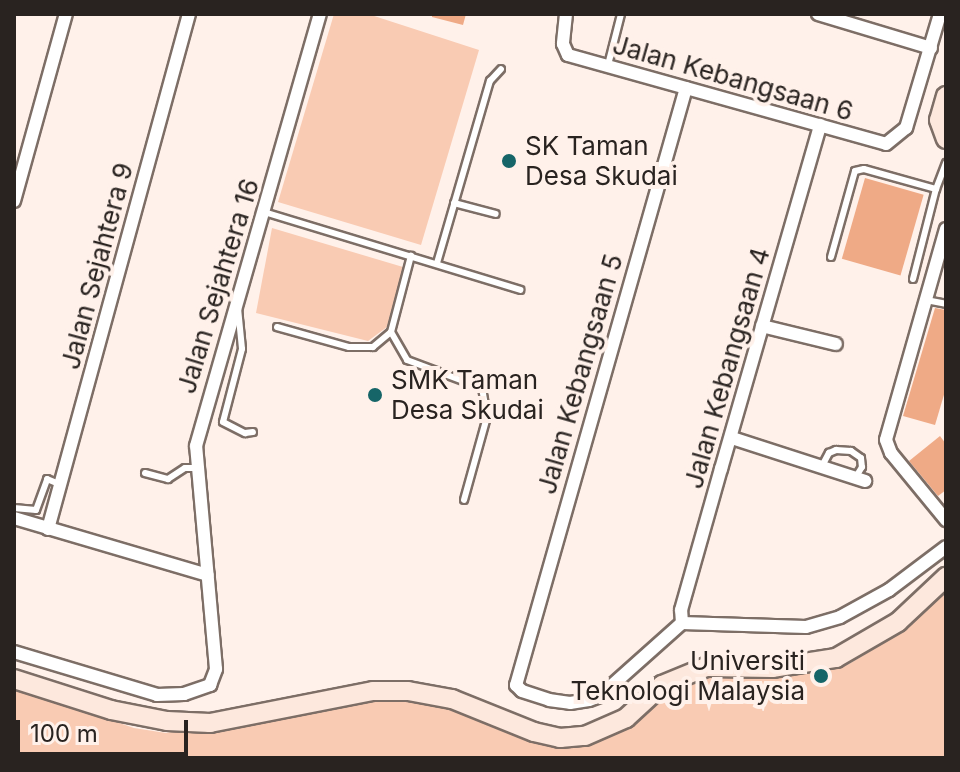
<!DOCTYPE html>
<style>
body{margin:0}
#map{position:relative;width:960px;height:772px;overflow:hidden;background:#fff1ea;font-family:Inter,sans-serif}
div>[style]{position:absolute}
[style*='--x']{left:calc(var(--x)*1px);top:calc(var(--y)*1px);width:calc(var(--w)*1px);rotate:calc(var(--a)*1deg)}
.green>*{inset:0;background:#f9cbb3}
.building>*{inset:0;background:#efaa86;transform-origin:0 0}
.roads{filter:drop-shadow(2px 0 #7d6e66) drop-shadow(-2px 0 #7d6e66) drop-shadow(0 2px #7d6e66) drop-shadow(0 -2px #7d6e66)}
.lane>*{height:6px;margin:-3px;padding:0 3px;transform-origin:3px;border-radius:3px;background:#fff}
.street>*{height:12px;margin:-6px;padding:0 6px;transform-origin:6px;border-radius:6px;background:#fff}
.secondary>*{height:18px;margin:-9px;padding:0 9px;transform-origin:9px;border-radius:9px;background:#fde8dd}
.dots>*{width:22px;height:22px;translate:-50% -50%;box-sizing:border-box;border:4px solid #fff1ea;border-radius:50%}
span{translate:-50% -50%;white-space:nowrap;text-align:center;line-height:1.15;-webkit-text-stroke:8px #fff1ea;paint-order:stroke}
.street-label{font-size:26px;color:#292320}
.poi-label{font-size:26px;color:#292320}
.left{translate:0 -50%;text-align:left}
.right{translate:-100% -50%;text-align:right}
.frame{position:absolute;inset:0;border:16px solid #292320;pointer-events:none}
.scale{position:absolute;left:16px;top:720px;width:172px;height:36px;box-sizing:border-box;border:4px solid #292320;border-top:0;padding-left:10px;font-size:24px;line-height:28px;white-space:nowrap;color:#292320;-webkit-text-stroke:6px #fff1ea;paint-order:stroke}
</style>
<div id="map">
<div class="green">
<i style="clip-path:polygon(334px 14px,368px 14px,479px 50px,421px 245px,278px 202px)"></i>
<i style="clip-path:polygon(272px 228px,403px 267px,387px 327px,368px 341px,256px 313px)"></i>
<i style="clip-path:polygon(946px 591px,946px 758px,14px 758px,14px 687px,134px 728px,166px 733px,371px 696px,431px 702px,547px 744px,577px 746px,619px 731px,689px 679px,704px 672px,825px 672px,849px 664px,877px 647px)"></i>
</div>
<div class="building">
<i style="clip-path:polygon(432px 14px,466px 14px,463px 25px,432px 17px)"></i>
<i style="left:865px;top:178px;width:61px;height:84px;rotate:16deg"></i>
<i style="clip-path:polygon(935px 308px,946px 310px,946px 388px,935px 425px,903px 416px)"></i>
<i style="clip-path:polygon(940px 436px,946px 444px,946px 490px,938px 496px,909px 461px)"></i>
</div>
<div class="roads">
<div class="lane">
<i style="--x:608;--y:65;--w:53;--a:-75.7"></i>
<i style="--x:454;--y:203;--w:43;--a:14.7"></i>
<i style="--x:264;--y:212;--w:268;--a:16.9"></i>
<i style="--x:831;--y:257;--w:89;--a:-74.4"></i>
<i style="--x:855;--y:171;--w:9;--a:-13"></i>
<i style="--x:864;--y:169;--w:75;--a:15.5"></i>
<i style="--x:936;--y:189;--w:28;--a:-69"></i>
<i style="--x:437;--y:263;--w:190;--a:-73.8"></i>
<i style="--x:490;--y:81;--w:16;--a:-47"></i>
<i style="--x:913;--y:279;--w:93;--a:-75.7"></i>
<i style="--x:926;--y:300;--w:20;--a:11"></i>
<i style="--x:238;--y:308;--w:41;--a:84.4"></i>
<i style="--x:242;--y:349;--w:75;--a:104.6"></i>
<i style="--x:223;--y:422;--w:25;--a:27"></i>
<i style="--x:245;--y:433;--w:8;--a:-7"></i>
<i style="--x:277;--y:327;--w:75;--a:15.5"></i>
<i style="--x:349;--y:347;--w:24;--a:0"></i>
<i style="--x:373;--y:347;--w:23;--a:-40"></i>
<i style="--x:391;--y:332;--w:79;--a:-75.3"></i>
<i style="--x:391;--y:332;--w:32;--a:60"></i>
<i style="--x:407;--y:360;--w:80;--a:20.5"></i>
<i style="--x:482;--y:388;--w:29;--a:80"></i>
<i style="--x:487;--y:417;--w:86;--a:105.5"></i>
<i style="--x:822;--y:466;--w:15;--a:-62"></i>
<i style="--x:829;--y:453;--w:8;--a:-23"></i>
<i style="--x:836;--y:450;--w:15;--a:4"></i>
<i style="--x:851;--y:451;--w:12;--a:35"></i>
<i style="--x:861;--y:458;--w:9;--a:84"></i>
<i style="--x:862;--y:467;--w:13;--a:122"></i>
<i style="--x:145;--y:473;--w:24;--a:15"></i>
<i style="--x:168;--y:479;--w:20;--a:-33"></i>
<i style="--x:185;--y:468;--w:11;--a:0"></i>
<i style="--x:14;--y:508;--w:22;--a:5"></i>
<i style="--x:36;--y:510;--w:33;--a:-70"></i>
<i style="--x:47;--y:479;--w:13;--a:23"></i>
</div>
<div class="street">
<i style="--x:566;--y:14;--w:30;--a:96"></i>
<i style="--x:563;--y:44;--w:12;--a:66"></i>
<i style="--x:568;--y:55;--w:330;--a:15.6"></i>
<i style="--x:886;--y:144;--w:26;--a:-39"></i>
<i style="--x:906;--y:128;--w:119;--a:-73.4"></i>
<i style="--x:818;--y:14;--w:118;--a:16.7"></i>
<i style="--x:686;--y:88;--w:621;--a:105.89"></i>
<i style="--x:516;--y:685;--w:8;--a:45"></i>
<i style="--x:522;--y:691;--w:28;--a:18"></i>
<i style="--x:549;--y:700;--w:21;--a:8"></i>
<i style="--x:570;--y:703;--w:19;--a:-9"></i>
<i style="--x:589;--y:700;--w:12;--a:-20"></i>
<i style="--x:600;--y:696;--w:110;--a:-41.7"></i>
<i style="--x:682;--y:623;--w:124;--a:1.8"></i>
<i style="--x:806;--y:627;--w:35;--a:-16"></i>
<i style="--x:840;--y:617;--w:56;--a:-28.9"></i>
<i style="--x:889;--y:590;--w:71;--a:-37"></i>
<i style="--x:14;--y:201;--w:194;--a:-74.5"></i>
<i style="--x:946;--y:229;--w:219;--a:105.9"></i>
<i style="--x:886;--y:440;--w:14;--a:69"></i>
<i style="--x:891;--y:453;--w:87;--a:50.6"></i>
<i style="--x:762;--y:326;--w:76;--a:13.7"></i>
<i style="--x:732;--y:438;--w:140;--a:17.9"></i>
<i style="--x:14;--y:518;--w:202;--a:16.4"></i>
<i style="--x:48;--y:529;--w:534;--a:-74.69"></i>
<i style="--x:682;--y:623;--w:13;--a:-94"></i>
<i style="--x:681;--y:610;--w:147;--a:-74.2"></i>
<i style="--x:721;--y:469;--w:358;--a:-73.9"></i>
<i style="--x:14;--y:652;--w:149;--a:16.7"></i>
<i style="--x:157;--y:695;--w:27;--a:-2"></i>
<i style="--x:184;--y:694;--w:28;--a:-19"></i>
<i style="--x:210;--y:685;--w:17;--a:-69"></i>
<i style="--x:216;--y:669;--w:224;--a:-95.1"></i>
<i style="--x:196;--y:446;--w:449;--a:-74"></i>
</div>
<div class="secondary">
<i style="--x:946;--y:96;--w:25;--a:106"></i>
<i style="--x:939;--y:120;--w:20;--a:70"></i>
<i style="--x:14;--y:679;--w:102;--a:17.7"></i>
<i style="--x:111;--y:710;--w:57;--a:11.1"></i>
<i style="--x:167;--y:721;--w:43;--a:2.7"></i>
<i style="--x:210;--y:723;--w:166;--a:-11.1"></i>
<i style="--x:373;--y:691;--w:35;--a:0"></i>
<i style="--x:408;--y:691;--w:45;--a:10.3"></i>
<i style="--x:452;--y:699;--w:88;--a:21.9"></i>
<i style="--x:534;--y:732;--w:27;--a:13"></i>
<i style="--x:560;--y:738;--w:25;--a:-5"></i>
<i style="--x:585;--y:736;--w:45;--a:-23.7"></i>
<i style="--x:626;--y:718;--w:49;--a:-42.5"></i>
<i style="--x:662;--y:685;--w:48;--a:-22.2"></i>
<i style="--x:706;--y:667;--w:66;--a:0.9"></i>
<i style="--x:772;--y:668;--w:65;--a:-8.9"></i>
<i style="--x:836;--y:658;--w:72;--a:-30.1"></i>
<i style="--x:898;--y:622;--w:66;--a:-43.2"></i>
</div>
</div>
<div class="dots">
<i style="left:509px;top:161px;background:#166568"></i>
<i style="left:375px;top:395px;background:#166568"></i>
<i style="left:821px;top:676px;background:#166568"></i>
</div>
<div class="street-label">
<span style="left:733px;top:78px;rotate:16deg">Jalan Kebangsaan 6</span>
<span style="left:97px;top:266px;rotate:-75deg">Jalan Sejahtera 9</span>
<span style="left:218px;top:286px;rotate:-73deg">Jalan Sejahtera 16</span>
<span style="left:727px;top:368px;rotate:-74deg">Jalan Kebangsaan 4</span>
<span style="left:580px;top:374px;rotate:-74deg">Jalan Kebangsaan 5</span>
</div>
<div class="poi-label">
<span class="left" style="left:525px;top:161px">SK Taman<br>Desa Skudai</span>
<span class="left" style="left:391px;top:395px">SMK Taman<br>Desa Skudai</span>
<span class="right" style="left:805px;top:676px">Universiti<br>Teknologi Malaysia</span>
</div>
<div class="frame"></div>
<div class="scale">100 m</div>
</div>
